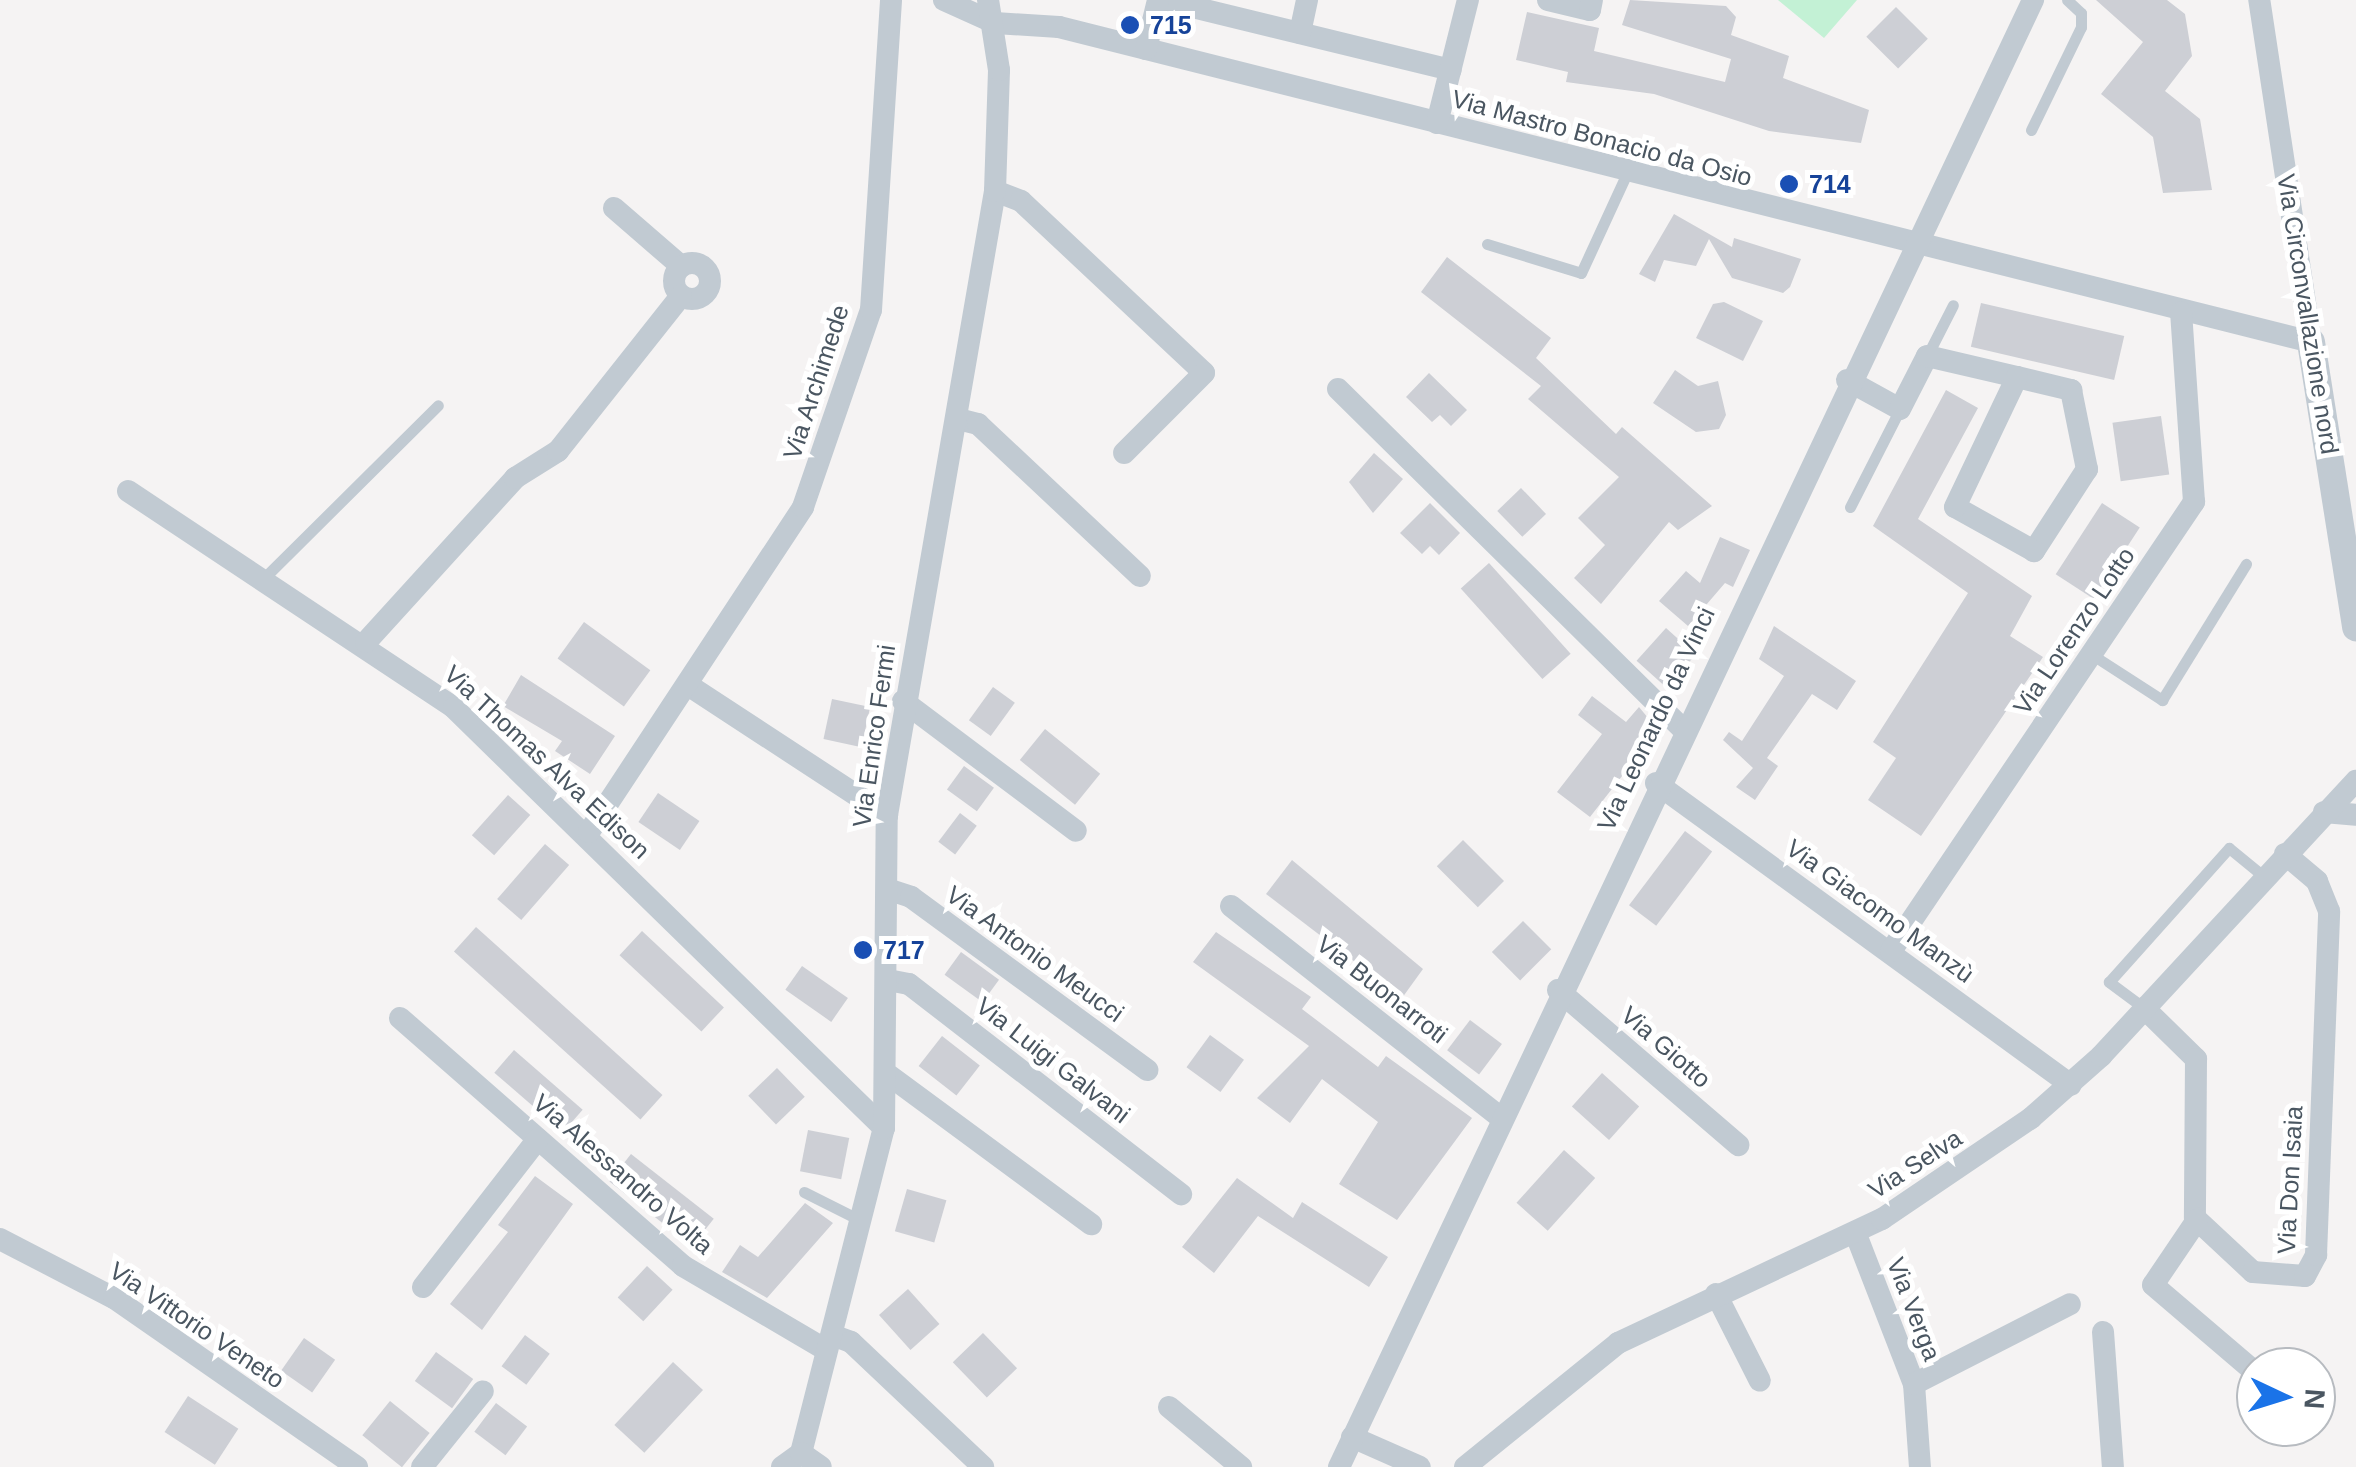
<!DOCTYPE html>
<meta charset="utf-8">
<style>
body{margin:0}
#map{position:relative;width:2356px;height:1467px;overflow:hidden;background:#f5f3f3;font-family:Arial,sans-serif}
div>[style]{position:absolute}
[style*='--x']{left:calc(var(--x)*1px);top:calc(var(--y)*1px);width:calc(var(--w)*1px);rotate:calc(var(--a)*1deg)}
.green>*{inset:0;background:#c3f1d5}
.building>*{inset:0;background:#cdcfd5;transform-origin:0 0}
.service>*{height:11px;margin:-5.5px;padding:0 5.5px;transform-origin:5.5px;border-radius:5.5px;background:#c1cad2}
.minor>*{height:22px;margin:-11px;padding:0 11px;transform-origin:11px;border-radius:11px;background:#c1cad2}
.minor>.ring{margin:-11px;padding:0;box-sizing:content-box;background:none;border:22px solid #c1cad2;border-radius:50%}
.tertiary>*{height:28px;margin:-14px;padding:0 14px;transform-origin:14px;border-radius:14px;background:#c1cad2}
.dots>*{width:28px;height:28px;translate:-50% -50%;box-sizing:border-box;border:5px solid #fff;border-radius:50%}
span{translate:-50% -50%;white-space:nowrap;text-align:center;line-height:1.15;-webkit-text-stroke:10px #fff;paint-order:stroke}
.transit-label{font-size:25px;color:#164399;font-weight:700}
.left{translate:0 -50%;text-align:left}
.street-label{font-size:25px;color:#4a5661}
.north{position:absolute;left:2236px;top:1347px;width:100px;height:100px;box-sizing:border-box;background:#fff;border:2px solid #b7bbc0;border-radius:50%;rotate:94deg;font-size:28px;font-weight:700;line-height:40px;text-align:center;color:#4a5661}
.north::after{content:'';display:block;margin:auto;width:35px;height:45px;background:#1a73e8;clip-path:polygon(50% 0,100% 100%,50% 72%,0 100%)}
</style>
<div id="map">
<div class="green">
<i style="clip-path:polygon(1778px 0,1857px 0,1824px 38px)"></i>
</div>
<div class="building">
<i style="clip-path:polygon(1630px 0,1726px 6px,1736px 17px,1731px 35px,1789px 56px,1783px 78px,1869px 110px,1861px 143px,1769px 131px,1654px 94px,1566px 82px,1568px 72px,1516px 60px,1527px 12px,1599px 28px,1594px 51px,1725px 82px,1731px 59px,1622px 25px)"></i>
<i style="clip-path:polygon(2096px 0,2167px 0,2185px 14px,2192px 56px,2165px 91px,2200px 119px,2212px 190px,2163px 193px,2153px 137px,2101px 94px,2143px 42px)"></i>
<i style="left:1896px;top:7px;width:45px;height:42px;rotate:45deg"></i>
<i style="clip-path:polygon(1674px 214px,1732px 247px,1734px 238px,1801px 259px,1790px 287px,1783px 293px,1732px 278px,1709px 239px,1696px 266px,1664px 260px,1655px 282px,1639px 274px)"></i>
<i style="clip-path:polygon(1447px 257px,1551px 338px,1536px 358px,1616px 434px,1622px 427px,1712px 506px,1678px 530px,1669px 522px,1601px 604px,1574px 578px,1605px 545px,1578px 518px,1619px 477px,1528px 399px,1541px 386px,1421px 292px)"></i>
<i style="clip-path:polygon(1724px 302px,1763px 321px,1743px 361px,1696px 338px,1713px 304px)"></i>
<i style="left:1981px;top:303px;width:147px;height:45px;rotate:13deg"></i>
<i style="clip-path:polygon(1675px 370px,1698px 386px,1718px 381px,1726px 415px,1719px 429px,1696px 432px,1653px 403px)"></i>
<i style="clip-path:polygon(1429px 373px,1467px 410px,1451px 426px,1440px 415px,1432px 422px,1406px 397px)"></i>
<i style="clip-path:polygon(1946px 390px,1978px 408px,1918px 519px,2032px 596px,2010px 636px,2043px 657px,1921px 836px,1868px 800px,1896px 758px,1873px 742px,1968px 593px,1873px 526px)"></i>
<i style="left:2161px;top:416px;width:59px;height:49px;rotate:82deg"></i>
<i style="clip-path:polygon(1374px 453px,1403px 479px,1373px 513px,1349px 482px)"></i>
<i style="left:1521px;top:488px;width:36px;height:33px;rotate:46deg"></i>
<i style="clip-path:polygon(1430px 503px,1460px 533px,1439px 555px,1430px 546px,1422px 554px,1400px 533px)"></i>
<i style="left:2102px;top:503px;width:45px;height:85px;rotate:33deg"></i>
<i style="clip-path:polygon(1720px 537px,1750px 550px,1733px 587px,1725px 583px,1688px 626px,1659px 601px,1686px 571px,1700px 583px)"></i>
<i style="left:1489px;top:563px;width:122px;height:38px;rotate:48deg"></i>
<i style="left:584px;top:622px;width:82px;height:45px;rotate:36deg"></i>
<i style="clip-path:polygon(1774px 626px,1856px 681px,1837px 710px,1812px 694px,1767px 758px,1778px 766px,1755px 800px,1736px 787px,1753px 768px,1723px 740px,1729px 732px,1742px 741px,1784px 676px,1759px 659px)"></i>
<i style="left:1666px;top:628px;width:40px;height:44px;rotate:42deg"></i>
<i style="clip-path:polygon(521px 675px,615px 736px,590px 774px,555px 751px,562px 741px,503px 706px)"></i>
<i style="left:993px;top:687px;width:27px;height:41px;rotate:36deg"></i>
<i style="clip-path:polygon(1592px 696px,1626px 722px,1639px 707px,1658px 730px,1590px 817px,1557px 792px,1602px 734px,1578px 715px)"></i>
<i style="left:832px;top:699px;width:39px;height:41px;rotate:12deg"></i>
<i style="left:1045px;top:729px;width:71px;height:40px;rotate:39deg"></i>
<i style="left:964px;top:766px;width:37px;height:29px;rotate:36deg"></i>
<i style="left:658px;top:793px;width:50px;height:35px;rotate:34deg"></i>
<i style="left:508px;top:795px;width:30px;height:54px;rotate:42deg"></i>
<i style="left:960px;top:813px;width:21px;height:36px;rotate:37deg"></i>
<i style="left:1685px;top:831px;width:34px;height:93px;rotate:37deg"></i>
<i style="left:1463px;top:840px;width:58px;height:37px;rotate:45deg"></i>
<i style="left:545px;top:844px;width:32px;height:73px;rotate:41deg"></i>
<i style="clip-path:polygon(1292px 860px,1423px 969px,1402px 998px,1266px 894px)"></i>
<i style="left:1523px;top:921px;width:40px;height:44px;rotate:45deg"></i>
<i style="left:476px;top:927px;width:251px;height:33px;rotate:42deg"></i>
<i style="left:642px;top:931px;width:112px;height:33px;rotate:43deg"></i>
<i style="clip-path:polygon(1216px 932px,1311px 997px,1302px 1009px,1378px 1067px,1386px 1056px,1472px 1118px,1397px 1220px,1339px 1184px,1378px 1122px,1322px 1079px,1290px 1123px,1257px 1098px,1309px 1046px,1193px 962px)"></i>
<i style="left:961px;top:952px;width:47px;height:28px;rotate:36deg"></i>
<i style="left:802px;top:966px;width:56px;height:29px;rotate:35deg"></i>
<i style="left:1470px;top:1020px;width:40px;height:38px;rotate:37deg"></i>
<i style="left:1210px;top:1035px;width:42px;height:40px;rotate:36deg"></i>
<i style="left:942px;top:1036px;width:48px;height:38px;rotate:38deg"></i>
<i style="left:514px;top:1050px;width:91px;height:30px;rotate:41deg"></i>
<i style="left:777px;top:1068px;width:40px;height:40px;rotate:46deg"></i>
<i style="left:1602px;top:1073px;width:50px;height:45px;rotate:42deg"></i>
<i style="left:808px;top:1130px;width:42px;height:42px;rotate:11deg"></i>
<i style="left:1564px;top:1150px;width:42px;height:71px;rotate:42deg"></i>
<i style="left:631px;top:1154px;width:105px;height:35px;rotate:38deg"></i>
<i style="clip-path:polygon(535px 1176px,573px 1204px,482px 1330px,450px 1304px,508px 1232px,498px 1225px)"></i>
<i style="clip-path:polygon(1237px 1178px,1293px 1218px,1302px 1202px,1388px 1257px,1369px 1287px,1258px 1216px,1214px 1273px,1182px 1247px)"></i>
<i style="left:907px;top:1189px;width:41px;height:44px;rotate:16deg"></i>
<i style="clip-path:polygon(805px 1203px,833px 1223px,767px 1298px,722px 1272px,740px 1245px,758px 1257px)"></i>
<i style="left:647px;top:1266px;width:35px;height:43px;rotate:43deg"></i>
<i style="left:908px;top:1289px;width:47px;height:39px;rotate:48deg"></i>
<i style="left:983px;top:1333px;width:49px;height:42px;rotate:46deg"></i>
<i style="left:525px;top:1335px;width:31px;height:39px;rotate:37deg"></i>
<i style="left:304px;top:1338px;width:38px;height:40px;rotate:35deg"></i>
<i style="left:436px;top:1352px;width:46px;height:36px;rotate:36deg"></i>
<i style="left:673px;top:1362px;width:41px;height:86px;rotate:43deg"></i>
<i style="left:188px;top:1396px;width:60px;height:43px;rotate:33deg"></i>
<i style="left:390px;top:1401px;width:51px;height:44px;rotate:39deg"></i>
<i style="left:496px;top:1403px;width:39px;height:36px;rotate:37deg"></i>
</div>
<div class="service">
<i style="--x:2031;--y:130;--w:114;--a:-64.1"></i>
<i style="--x:2081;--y:27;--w:14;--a:-90"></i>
<i style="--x:2081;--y:13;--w:19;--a:-137"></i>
<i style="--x:1487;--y:244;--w:98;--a:17.1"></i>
<i style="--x:1581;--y:273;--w:110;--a:-65.3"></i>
<i style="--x:1927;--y:356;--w:57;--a:-63"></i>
<i style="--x:1850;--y:507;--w:110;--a:-63"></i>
<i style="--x:264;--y:578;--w:245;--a:-44.8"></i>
<i style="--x:2091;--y:654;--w:85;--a:32.9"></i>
<i style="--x:2162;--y:700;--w:160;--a:-58.3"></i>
<i style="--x:2144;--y:1008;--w:44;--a:-143.4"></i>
<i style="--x:2109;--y:982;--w:180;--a:-48.2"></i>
<i style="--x:2229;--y:848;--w:43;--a:39.3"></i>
<i style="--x:804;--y:1192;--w:63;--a:26.6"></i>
</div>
<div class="minor">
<i style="--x:944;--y:0;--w:56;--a:24.3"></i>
<i style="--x:995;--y:23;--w:64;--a:3.6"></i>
<i style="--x:1059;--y:27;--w:1291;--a:14.12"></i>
<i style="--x:2311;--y:342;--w:346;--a:-98.6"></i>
<i style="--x:1164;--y:0;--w:295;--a:13.7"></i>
<i style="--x:1548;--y:0;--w:43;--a:13.4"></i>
<i style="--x:1590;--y:10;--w:10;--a:-79"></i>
<i style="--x:1300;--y:33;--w:34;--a:-78"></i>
<i style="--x:1146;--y:49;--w:50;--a:-76.2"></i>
<i style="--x:1437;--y:123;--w:127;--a:-75.9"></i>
<i style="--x:995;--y:191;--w:28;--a:21"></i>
<i style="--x:1021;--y:201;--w:251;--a:43.2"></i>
<i style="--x:1204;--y:373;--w:113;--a:135"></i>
<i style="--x:614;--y:208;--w:89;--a:40.9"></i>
<i class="ring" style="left:674px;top:263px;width:14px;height:14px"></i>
<i style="--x:1847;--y:380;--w:60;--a:28.7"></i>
<i style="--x:1900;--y:409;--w:59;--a:-63"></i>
<i style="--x:1927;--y:356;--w:92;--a:13.1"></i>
<i style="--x:2017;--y:377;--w:56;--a:13.5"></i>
<i style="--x:2071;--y:390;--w:81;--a:78.6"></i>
<i style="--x:2087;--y:469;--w:98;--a:122.9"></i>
<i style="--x:2034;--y:551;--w:90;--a:-150.9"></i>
<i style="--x:1955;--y:507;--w:144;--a:-64.5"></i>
<i style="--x:1338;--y:389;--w:483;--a:44.6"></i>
<i style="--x:958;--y:419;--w:21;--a:14"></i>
<i style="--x:978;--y:424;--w:222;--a:43.2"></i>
<i style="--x:128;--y:491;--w:392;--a:33.6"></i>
<i style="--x:454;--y:708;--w:601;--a:44.33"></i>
<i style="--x:366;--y:642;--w:222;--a:-47.7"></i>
<i style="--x:515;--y:478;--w:51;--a:-32.1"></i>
<i style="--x:558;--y:451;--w:198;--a:-51.6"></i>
<i style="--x:688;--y:685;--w:238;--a:33.2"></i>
<i style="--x:903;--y:701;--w:216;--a:36.9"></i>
<i style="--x:1656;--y:783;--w:513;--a:36.04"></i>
<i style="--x:2324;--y:812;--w:32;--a:5"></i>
<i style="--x:589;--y:832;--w:389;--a:-56.6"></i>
<i style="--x:803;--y:507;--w:208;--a:-71"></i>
<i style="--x:871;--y:310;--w:311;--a:-86.3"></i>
<i style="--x:887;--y:889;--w:25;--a:18"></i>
<i style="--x:911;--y:897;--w:293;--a:36.2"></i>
<i style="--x:1231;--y:906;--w:340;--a:38.1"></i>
<i style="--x:1891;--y:951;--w:542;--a:-55.99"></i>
<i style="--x:2194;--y:502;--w:190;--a:-93.9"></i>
<i style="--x:888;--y:980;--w:21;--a:11"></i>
<i style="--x:909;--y:984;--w:344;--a:37.7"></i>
<i style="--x:1558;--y:990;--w:238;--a:40.7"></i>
<i style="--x:2144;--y:1008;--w:73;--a:44.4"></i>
<i style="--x:2196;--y:1059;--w:159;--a:90.4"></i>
<i style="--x:2195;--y:1218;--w:79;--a:43"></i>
<i style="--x:2253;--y:1272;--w:52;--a:4.4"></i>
<i style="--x:2305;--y:1276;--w:24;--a:-62"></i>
<i style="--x:2316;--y:1255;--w:344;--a:-87.8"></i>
<i style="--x:2329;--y:911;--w:32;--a:-112"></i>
<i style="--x:2317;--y:881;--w:42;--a:-139.8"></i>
<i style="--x:400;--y:1018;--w:376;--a:41.2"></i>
<i style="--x:683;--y:1266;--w:166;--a:30.4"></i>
<i style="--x:890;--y:1076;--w:250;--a:36.4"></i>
<i style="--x:2197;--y:1220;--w:78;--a:124.1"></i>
<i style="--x:2153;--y:1285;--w:135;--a:40.5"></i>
<i style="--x:1855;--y:1232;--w:163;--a:68.8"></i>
<i style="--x:1914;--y:1384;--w:83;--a:85.9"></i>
<i style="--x:0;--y:1239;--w:128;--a:27.4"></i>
<i style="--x:114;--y:1298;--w:296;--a:34.8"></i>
<i style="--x:423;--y:1287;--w:187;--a:-52.2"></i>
<i style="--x:1716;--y:1294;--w:97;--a:63.2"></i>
<i style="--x:2103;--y:1332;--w:135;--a:85.8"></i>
<i style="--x:832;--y:1335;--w:20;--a:20"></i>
<i style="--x:851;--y:1342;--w:182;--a:43.4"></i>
<i style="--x:1914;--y:1384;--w:175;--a:-27.1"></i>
<i style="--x:1169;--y:1407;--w:94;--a:39.8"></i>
<i style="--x:1352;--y:1437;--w:74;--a:23.8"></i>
<i style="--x:801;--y:1453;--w:335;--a:-75.7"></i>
<i style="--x:884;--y:1128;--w:313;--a:-89.5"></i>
<i style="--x:887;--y:815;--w:633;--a:-80.18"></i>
<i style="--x:995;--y:191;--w:121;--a:-88.1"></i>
<i style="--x:999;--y:70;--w:71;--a:-98.9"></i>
<i style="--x:422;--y:1467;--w:97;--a:-51.2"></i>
<i style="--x:782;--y:1467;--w:24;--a:-36"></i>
<i style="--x:801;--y:1453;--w:24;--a:35"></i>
<i style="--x:1339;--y:1467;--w:1623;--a:-64.68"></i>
<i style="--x:1465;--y:1467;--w:197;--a:-39"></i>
<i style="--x:1618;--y:1343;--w:292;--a:-25.2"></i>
<i style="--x:1882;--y:1219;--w:180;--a:-34.1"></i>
<i style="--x:2031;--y:1118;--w:94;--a:-41.5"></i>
<i style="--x:2101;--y:1056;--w:375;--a:-47.2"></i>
</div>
<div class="tertiary">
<i style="--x:2311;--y:342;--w:289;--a:81"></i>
</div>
<div class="dots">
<i style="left:1130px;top:25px;background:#1a4fb4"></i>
<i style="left:1789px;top:184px;background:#1a4fb4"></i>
<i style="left:863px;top:950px;background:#1a4fb4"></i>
</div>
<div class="transit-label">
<span class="left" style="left:1150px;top:25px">715</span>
<span class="left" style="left:1809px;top:184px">714</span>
<span class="left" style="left:883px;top:950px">717</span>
</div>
<div class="street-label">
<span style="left:1602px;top:138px;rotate:15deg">Via Mastro Bonacio da Osio</span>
<span style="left:2308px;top:314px;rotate:81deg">Via Circonvallazione nord</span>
<span style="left:816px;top:382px;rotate:-72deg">Via Archimede</span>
<span style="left:2074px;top:631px;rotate:-56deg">Via Lorenzo Lotto</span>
<span style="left:1656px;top:719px;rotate:-65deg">Via Leonardo da Vinci</span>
<span style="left:874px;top:736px;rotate:-82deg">Via Enrico Fermi</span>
<span style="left:547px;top:762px;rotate:43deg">Via Thomas Alva Edison</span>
<span style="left:1880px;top:911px;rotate:36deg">Via Giacomo Manzù</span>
<span style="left:1035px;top:954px;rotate:36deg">Via Antonio Meucci</span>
<span style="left:1382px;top:989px;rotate:38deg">Via Buonarroti</span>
<span style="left:1666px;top:1047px;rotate:41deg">Via Giotto</span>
<span style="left:1053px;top:1060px;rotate:38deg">Via Luigi Galvani</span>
<span style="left:1915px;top:1164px;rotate:-33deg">Via Selva</span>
<span style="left:623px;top:1174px;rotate:41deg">Via Alessandro Volta</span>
<span style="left:2290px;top:1180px;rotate:-87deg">Via Don Isaia</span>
<span style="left:1914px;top:1309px;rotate:69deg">Via Verga</span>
<span style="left:197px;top:1325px;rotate:34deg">Via Vittorio Veneto</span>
</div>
<div class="north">N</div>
</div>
